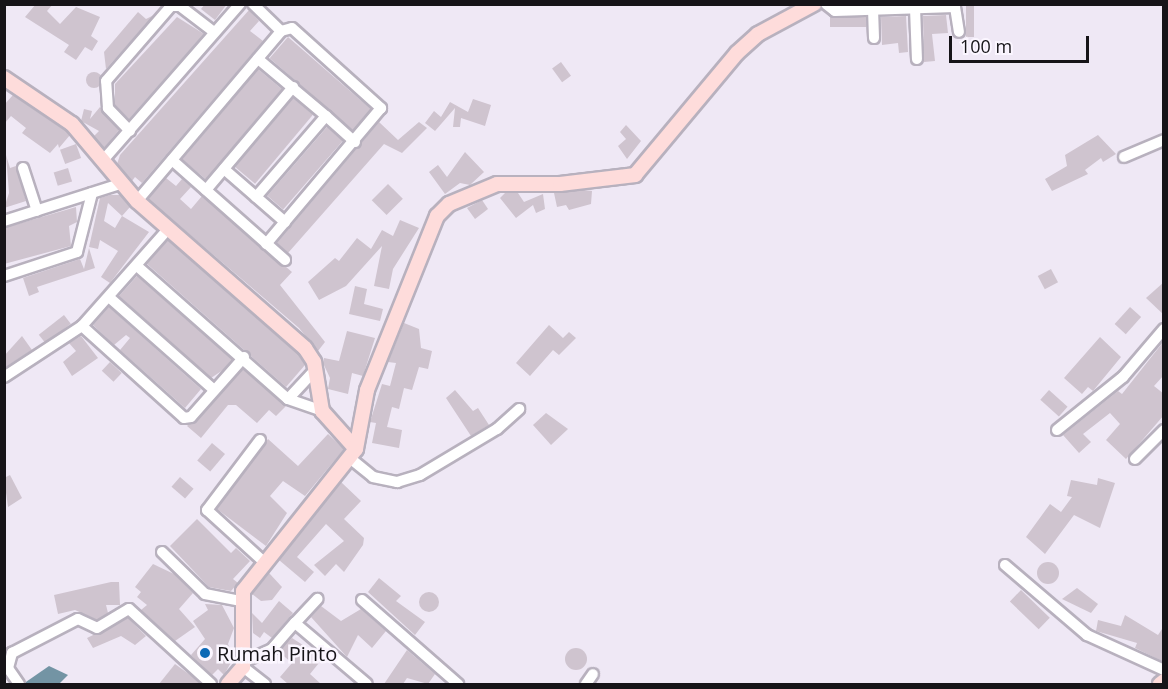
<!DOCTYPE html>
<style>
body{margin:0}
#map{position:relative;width:1168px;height:689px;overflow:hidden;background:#efe8f5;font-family:"Open Sans",sans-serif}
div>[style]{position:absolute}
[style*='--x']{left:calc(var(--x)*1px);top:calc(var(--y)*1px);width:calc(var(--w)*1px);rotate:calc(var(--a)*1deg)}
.water>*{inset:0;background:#7394a4}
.building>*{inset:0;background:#cfc4cf;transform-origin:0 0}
.round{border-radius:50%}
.roads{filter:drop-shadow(2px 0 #b8b1be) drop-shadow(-2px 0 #b8b1be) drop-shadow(0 2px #b8b1be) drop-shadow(0 -2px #b8b1be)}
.street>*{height:10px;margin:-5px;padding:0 5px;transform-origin:5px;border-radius:5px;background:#fff}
.secondary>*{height:14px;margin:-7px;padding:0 7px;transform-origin:7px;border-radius:7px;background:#fedcdb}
.dots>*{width:16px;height:16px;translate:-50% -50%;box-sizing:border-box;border:3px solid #fbf6ff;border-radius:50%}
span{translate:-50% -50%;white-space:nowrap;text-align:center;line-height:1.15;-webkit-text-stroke:5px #fbf6ff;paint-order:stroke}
.poi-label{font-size:20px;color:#161418}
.left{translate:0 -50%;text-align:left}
.frame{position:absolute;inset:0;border:6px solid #161418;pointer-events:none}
.scale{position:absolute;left:949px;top:36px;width:140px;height:27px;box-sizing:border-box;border:3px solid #161418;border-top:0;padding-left:8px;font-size:18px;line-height:21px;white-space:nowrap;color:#161418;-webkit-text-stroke:4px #fbf6ff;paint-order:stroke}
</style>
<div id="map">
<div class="water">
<i style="clip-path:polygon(49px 666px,68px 675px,59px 684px,23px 684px)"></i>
</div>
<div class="building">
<i style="clip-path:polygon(36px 4px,53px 4px,47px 11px,60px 24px,76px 7px,100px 17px,91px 36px,98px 41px,92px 51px,85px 47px,76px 60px,64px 52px,69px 45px,25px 17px)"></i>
<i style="clip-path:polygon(205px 4px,227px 4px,215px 20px,201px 9px)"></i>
<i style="left:966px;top:4px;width:8px;height:33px"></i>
<i style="clip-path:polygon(249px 10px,259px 21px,250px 31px,263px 41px,142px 183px,135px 177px,132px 181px,117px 164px,120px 155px)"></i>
<i style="clip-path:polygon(138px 12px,146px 19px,154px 15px,106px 69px,104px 52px)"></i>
<i style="clip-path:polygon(946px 15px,948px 33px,932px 34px,935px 61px,924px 62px,923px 16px)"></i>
<i style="clip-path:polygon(906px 16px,908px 52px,899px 53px,898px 43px,882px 45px,881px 17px)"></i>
<i style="clip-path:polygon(177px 17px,204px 34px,129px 119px,115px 105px,115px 84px)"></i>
<i style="left:866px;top:17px;width:10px;height:36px;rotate:90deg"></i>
<i style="left:288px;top:37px;width:110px;height:28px;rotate:41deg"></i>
<i style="left:561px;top:62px;width:17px;height:11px;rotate:54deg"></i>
<i style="left:258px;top:69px;width:31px;height:118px;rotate:40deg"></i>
<i class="round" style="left:86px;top:72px;width:16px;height:16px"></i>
<i style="clip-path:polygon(13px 95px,66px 131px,70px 135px,59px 148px,58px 144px,50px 153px,22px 133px,26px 128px,11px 116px,4px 124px,4px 105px)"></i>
<i style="left:293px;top:98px;width:26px;height:90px;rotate:40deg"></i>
<i style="clip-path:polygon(473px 99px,491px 105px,485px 126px,461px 118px,460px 127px,453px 127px,455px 108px,435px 131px,425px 123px,434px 111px,441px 117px,450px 102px,468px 112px)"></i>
<i style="clip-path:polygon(100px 107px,119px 130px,104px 148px,94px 136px,99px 131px,81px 121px,84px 109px,92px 111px,90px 119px)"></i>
<i style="clip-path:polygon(379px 122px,398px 140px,419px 122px,427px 128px,402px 153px,384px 144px,288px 253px,277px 243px)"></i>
<i style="clip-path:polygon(626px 125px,641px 141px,627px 159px,618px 146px,626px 139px,620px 132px)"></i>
<i style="left:327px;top:127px;width:21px;height:91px;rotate:41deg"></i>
<i style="clip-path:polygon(1098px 135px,1116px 154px,1103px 162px,1101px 158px,1085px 170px,1088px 174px,1052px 191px,1045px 179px,1067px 166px,1065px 155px)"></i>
<i style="left:76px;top:144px;width:15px;height:17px;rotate:70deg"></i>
<i style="clip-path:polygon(465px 152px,484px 172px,470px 185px,460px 183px,445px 194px,429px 172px,438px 165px,447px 177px)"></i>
<i style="clip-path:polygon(6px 155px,10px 168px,16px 166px,26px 201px,4px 208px,9px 193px)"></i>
<i style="left:68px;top:168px;width:14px;height:15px;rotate:73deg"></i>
<i style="clip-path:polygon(166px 178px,176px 186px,182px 179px,191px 187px,180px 199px,191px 209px,202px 196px,292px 272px,280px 285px,325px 342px,318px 351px,299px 328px,148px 199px)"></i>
<i style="left:388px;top:184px;width:21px;height:23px;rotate:45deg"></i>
<i style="clip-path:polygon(584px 190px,592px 191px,591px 204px,569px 210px,566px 205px,557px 207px,554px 193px)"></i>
<i style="clip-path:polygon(505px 193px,518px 193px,524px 202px,543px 194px,545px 209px,536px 213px,533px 205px,516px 218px,500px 198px)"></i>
<i style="clip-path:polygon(110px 195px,120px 195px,130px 207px,122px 216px,108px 203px,104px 221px,115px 228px,122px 216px,149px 232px,110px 283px,101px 277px,118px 251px,100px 240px,98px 249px,89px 247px,100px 198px)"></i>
<i style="clip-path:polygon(482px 200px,488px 209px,475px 219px,467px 208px)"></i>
<i style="clip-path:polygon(76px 207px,77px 222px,69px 226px,71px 246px,4px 264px,4px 228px)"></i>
<i style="clip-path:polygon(400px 220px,419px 228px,393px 269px,389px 289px,374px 286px,382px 246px,346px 286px,319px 300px,308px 282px,335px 258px,339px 261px,357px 238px,371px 249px,382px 230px,393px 236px)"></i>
<i style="clip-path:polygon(168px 240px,298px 354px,305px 365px,286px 387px,147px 264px)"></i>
<i style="clip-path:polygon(89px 248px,95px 268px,37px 287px,39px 292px,29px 296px,23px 278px,80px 259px,84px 269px)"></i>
<i style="left:1051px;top:269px;width:15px;height:15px;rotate:62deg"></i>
<i style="clip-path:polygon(137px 276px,232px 359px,223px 370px,211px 378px,119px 296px)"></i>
<i style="clip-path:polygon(1164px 282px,1164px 315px,1146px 298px)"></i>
<i style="clip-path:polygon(355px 286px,367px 289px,364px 304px,383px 309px,380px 321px,349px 314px)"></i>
<i style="clip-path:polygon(109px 307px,201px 389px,185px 408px,120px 350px,130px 338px,126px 335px,114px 345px,93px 325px)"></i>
<i style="left:1130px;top:307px;width:15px;height:23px;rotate:42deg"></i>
<i style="left:64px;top:315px;width:11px;height:32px;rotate:52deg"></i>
<i style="clip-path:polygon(404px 323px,419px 329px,421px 348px,432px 351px,428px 369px,419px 367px,412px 390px,404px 388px,399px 409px,392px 407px,387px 427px,402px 430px,399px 448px,372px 443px,376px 423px,370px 422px,382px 384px,390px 386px,396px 363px,388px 362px)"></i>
<i style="clip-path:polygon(549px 325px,563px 338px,569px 332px,576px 338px,559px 355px,553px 350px,530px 376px,516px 363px)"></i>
<i style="clip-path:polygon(347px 331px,375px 338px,363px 376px,352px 373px,348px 394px,328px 389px,330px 378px,323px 363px,324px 358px,339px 361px)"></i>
<i style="clip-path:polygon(22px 336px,32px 350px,4px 368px,4px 356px)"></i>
<i style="clip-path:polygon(81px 336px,98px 358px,72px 376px,63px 362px,76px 351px,69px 343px)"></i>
<i style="clip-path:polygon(1100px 337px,1121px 357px,1093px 391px,1088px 387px,1082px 394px,1064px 378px)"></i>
<i style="clip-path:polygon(1164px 341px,1164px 375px,1154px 386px,1164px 394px,1164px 415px,1126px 459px,1106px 440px,1120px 424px,1110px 413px,1083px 434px,1091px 442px,1079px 453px,1063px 435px,1118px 391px,1122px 394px)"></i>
<i style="left:110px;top:362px;width:16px;height:12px;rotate:43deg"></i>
<i style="clip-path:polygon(243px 369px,286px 406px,276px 416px,269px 410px,257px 423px,236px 405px,228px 405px,201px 438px,187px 426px)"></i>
<i style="clip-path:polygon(455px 390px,473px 411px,478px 408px,489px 425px,471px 436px,446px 398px)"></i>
<i style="left:1049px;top:390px;width:25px;height:13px;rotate:42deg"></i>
<i style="clip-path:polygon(546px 413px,568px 429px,551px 445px,533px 425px)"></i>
<i style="clip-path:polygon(328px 434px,344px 449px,305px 496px,283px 481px,270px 496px,287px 513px,266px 546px,217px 509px,268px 439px,298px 466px)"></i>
<i style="left:212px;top:443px;width:17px;height:23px;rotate:40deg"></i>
<i style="clip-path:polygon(10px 475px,22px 498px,8px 507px,4px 478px)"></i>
<i style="left:180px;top:477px;width:18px;height:13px;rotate:41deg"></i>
<i style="clip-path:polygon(1098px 478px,1115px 483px,1100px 528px,1074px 515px,1045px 554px,1026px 537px,1050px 504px,1061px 512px,1072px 497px,1067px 496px,1071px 480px,1097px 485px)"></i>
<i style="clip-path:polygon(341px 482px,361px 501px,344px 519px,364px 538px,363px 545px,344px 572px,336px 564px,325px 576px,314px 565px,344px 541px,326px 524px,297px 557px,314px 572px,305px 582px,279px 560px)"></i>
<i style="clip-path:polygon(197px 519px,231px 553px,236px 548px,250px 561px,233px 579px,238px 583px,231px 591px,209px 587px,170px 546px)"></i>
<i class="round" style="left:1037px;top:562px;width:22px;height:22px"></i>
<i style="clip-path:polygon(153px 564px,174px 574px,193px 593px,179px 609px,195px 627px,175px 641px,141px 610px,147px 605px,137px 597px,141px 592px,135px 587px)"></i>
<i style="clip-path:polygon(269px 573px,282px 587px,272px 600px,261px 601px,252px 594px)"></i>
<i style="clip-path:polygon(379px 578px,401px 596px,396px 601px,425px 622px,415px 635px,368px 592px)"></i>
<i style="clip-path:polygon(111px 582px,119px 582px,120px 605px,106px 605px,108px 613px,97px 620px,75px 610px,58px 614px,54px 595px)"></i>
<i style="clip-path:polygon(1077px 588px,1098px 604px,1091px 613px,1062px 599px)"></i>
<i style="left:1021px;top:590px;width:40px;height:16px;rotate:44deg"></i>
<i class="round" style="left:419px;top:592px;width:20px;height:20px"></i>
<i style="clip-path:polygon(279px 601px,293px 613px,272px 638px,264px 632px,260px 638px,253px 633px,252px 613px,262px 623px)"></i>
<i style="clip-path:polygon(205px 604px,222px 605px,234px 628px,228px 644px,234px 657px,224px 675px,218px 669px,212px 675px,191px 655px,205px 639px,193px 621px,208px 610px)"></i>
<i style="clip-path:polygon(321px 606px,341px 621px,361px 609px,386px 631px,372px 648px,358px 635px,347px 657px,311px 617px)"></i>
<i style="clip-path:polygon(1125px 615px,1158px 635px,1164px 626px,1164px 662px,1135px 648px,1137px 643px,1096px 631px,1098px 620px,1121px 626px)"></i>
<i style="clip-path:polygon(128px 618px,146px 636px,135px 645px,121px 636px,93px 648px,87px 638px)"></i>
<i style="clip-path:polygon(292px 638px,323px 658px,310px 674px,321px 684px,288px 684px,280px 677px,292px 663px,279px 652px)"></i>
<i class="round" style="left:565px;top:648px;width:22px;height:22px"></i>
<i style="clip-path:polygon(407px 650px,435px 674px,428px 684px,407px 678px,403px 684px,384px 684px)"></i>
<i style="clip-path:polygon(175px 664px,193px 677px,200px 684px,159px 684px)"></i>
</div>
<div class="roads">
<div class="street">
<i style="--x:253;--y:4;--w:39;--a:44"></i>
<i style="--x:826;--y:4;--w:11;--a:38"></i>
<i style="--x:835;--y:11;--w:120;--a:-1.9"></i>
<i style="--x:955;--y:7;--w:25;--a:81"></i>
<i style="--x:915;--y:8;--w:51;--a:87.8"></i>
<i style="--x:873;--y:9;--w:29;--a:88"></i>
<i style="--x:326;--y:116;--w:39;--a:42"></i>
<i style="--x:130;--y:131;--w:32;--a:-134"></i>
<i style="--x:108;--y:108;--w:27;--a:-94"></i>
<i style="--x:106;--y:81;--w:99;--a:-49.1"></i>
<i style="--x:171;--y:6;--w:9;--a:0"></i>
<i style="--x:180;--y:6;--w:43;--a:37.4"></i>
<i style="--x:1124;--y:157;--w:43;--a:-23"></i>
<i style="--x:105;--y:158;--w:205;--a:-48.8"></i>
<i style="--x:172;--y:160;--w:151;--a:41.5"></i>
<i style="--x:23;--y:168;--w:45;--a:72"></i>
<i style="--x:224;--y:169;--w:81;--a:41"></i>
<i style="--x:206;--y:190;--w:135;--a:-49.8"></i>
<i style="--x:256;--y:197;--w:107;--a:-49.2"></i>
<i style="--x:326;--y:116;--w:89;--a:-140"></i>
<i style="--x:137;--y:201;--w:223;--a:-49.7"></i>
<i style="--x:281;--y:31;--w:11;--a:-15"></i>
<i style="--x:292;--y:28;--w:120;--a:42"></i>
<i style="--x:381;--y:108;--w:178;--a:130.2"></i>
<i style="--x:4;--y:221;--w:125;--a:-17.7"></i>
<i style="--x:137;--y:266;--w:201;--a:41.4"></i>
<i style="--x:288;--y:399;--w:36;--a:19"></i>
<i style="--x:4;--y:276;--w:77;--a:-18.2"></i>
<i style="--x:77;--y:252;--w:61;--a:-75.7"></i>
<i style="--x:110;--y:298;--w:139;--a:41.5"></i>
<i style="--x:82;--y:326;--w:137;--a:42"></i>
<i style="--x:184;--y:418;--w:7;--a:-8"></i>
<i style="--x:191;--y:417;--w:80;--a:-48.5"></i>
<i style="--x:4;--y:377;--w:93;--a:-33.2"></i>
<i style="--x:82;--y:326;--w:130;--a:-48.4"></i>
<i style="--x:288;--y:399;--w:41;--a:-47"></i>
<i style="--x:1057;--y:430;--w:85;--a:-38.8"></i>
<i style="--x:1123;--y:377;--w:63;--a:-49.5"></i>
<i style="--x:260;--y:440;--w:88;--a:127.1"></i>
<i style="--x:207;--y:510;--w:77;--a:42.4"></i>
<i style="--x:351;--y:459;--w:28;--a:39"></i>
<i style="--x:373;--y:477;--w:25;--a:12"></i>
<i style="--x:397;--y:482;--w:24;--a:-17"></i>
<i style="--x:420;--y:475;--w:90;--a:-30.9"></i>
<i style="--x:497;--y:429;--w:30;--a:-42"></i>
<i style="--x:1135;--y:459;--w:41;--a:-45"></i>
<i style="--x:162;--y:552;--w:60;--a:44.3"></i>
<i style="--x:205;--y:594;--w:37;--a:11"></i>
<i style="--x:1005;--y:565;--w:108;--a:40.5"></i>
<i style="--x:1087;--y:635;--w:85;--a:24.4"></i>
<i style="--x:362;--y:600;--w:128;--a:41.2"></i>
<i style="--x:295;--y:623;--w:33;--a:-47"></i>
<i style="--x:243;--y:662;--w:32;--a:-24"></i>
<i style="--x:272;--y:649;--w:35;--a:-49"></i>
<i style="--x:295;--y:623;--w:94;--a:40.3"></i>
<i style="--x:243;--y:667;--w:28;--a:38"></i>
<i style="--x:19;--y:684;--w:19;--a:-125"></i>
<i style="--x:8;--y:668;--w:16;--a:-75"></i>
<i style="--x:12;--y:653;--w:74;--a:-27.3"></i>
<i style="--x:78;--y:619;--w:21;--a:25"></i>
<i style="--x:97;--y:628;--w:37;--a:-31"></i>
<i style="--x:129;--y:609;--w:111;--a:42.4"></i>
<i style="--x:586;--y:684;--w:12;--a:-55"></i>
</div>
<div class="secondary">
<i style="--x:4;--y:78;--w:82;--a:34.1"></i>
<i style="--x:72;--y:124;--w:101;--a:49.8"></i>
<i style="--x:137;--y:201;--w:223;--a:41.2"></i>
<i style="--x:305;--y:348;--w:17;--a:57"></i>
<i style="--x:314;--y:362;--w:50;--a:80.7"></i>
<i style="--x:322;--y:411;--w:51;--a:48.2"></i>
<i style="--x:228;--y:684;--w:23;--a:-49"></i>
<i style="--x:243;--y:667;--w:76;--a:-90"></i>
<i style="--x:243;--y:591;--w:181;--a:-51.5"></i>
<i style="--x:356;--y:449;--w:60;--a:-79.4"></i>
<i style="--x:367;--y:390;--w:188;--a:-68.1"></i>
<i style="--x:437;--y:216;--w:17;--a:-45"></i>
<i style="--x:449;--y:204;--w:52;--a:-22.6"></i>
<i style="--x:497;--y:184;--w:63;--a:0"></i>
<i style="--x:560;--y:184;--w:76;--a:-6.8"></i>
<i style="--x:635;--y:175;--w:159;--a:-50.1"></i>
<i style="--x:737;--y:53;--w:28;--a:-42"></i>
<i style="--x:758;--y:34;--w:64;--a:-28.2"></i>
<i style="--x:1160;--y:684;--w:5;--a:-37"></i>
</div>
</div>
<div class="dots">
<i style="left:205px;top:653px;background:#0d69b6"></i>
</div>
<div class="poi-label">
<span class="left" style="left:217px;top:653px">Rumah Pinto</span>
</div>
<div class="frame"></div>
<div class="scale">100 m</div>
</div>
